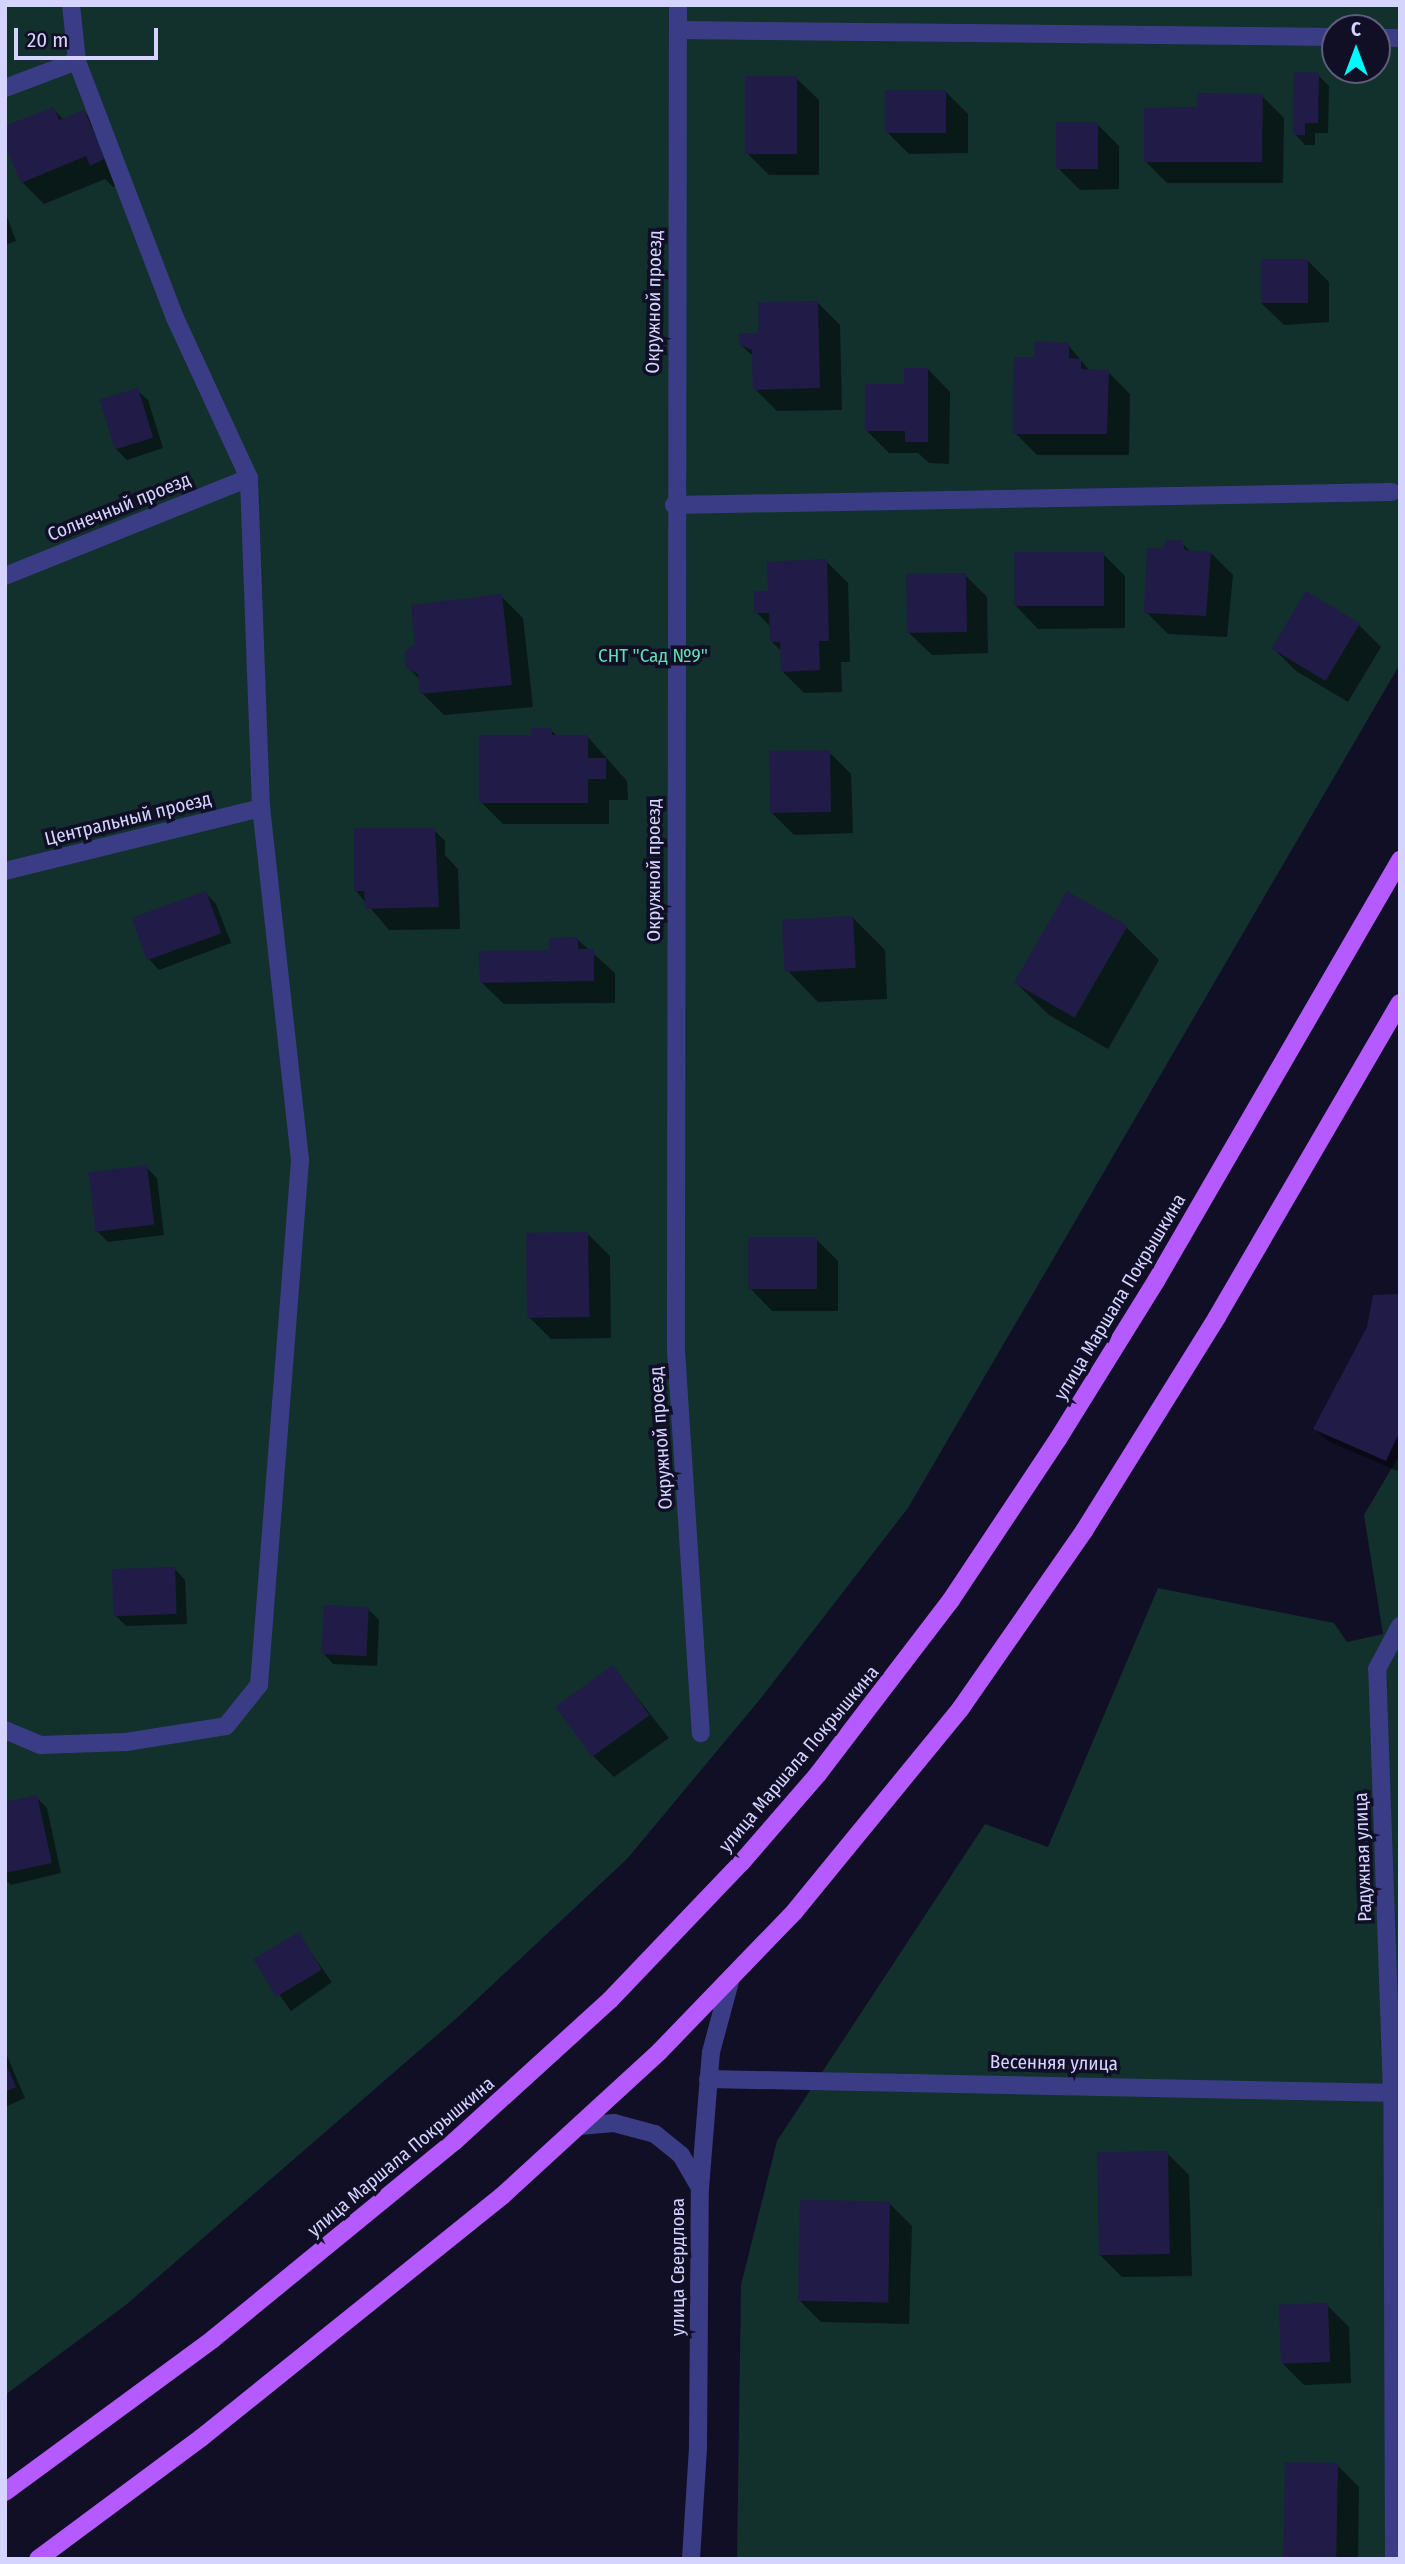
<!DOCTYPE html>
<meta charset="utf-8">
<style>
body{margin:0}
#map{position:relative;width:1405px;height:2564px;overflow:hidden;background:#110f26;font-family:"Fira Sans Condensed",sans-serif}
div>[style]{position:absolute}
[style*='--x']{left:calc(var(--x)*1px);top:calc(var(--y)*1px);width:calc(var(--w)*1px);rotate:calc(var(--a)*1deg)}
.green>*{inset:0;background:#12302c}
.shadow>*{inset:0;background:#0007;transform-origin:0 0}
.building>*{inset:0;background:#201b47;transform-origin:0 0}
.street>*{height:18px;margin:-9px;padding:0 9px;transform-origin:9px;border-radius:9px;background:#3a3d85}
.primary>*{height:18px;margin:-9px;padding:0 9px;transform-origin:9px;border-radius:9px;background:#b45aff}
span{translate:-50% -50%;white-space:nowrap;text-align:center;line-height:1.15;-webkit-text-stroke:7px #110f26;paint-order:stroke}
.street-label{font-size:19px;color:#d5d3ff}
.park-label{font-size:19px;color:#5ee0b5}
.frame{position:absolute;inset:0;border:7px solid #d5d3ff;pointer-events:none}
.north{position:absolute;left:1321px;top:14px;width:70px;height:70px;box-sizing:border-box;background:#110f26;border:2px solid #5f5d7d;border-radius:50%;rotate:0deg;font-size:19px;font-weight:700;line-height:28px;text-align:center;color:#d5d3ff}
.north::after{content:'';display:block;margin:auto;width:24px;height:32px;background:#00fafe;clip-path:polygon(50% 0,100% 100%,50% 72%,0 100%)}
.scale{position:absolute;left:14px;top:28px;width:144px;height:32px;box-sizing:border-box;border:4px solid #d5d3ff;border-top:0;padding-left:9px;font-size:21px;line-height:24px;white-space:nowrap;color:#d5d3ff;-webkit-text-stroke:5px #110f26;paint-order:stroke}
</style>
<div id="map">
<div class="green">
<i style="clip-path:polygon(evenodd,5px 5px,1400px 5px,1400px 664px,908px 1508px,761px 1698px,627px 1859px,459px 2016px,127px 2304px,5px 2395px,5px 5px,1335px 28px,1377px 28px,1377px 70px,1335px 70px,1335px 28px)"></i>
<i style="clip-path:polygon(1400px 1454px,1400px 2559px,737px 2559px,741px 2285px,777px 2141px,985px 1824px,1048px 1847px,1158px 1588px,1334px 1623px,1347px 1642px,1383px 1634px,1364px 1515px)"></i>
</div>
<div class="shadow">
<i style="clip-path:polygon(1318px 75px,1329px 86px,1328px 133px,1315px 133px,1315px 145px,1305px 145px,1295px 134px)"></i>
<i style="clip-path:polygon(796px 78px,819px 100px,819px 175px,769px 175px,747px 153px)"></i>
<i style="clip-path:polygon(946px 92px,968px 114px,968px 153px,909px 154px,887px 132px)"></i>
<i style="clip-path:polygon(1262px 96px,1284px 118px,1283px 183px,1167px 183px,1145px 161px,1199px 108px)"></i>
<i style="clip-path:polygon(53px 109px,64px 120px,84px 112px,106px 134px,127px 181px,113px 187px,105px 179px,44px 204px,22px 182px)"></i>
<i style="clip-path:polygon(1097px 124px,1119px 146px,1119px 189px,1080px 190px,1058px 168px)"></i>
<i style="clip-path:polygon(5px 211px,16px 241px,5px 245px)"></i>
<i style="clip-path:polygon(1307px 260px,1329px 282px,1329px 322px,1284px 325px,1261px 303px)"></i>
<i style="clip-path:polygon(818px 303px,840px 325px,842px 410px,777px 411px,755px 389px,754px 357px,741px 345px)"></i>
<i style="clip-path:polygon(1068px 345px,1090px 371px,1108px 372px,1130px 394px,1129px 455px,1037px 455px,1015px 433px,1036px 359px)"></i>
<i style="clip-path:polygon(928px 369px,950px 392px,949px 464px,929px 463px,918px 453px,889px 453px,867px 431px,906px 386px)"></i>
<i style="clip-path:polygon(137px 390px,148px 400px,163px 448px,127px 460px,116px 449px)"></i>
<i style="clip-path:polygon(1181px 542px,1191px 552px,1211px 553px,1233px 575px,1227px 637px,1168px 634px,1146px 612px,1164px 550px)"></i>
<i style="clip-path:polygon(1103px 554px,1125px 576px,1125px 628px,1038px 629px,1016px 606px)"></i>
<i style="clip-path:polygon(826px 561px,848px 583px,850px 662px,841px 662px,842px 692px,804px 693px,782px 671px,782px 652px,771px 641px,771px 627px,756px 612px,770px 593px)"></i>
<i style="clip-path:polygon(965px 575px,987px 597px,988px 653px,932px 655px,909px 633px)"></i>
<i style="clip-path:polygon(501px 596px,523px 618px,533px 707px,444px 715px,422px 693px,420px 680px,408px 667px)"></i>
<i style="clip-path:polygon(1359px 625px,1381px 647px,1348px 702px,1296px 671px,1274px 649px)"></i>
<i style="clip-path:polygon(551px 730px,558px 737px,587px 736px,627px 781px,628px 800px,609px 800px,609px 824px,503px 824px,481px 802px,533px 737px)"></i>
<i style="clip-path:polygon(829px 752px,851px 774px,853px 833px,794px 835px,772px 813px)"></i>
<i style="clip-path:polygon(434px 830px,445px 841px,445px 855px,458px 869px,460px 929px,389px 930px,356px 891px)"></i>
<i style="clip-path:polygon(206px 893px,216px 904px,231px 943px,159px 970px,149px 959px)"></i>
<i style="clip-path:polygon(853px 918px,885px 950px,887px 999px,818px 1002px,786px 969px)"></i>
<i style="clip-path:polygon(1127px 928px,1159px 960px,1108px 1049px,1049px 1015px,1016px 983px)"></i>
<i style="clip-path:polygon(577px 939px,615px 973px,615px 1003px,504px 1004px,481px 982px)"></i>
<i style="clip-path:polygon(146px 1167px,157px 1178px,164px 1235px,108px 1242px,97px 1231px)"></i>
<i style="clip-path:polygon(588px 1234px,610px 1256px,611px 1338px,551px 1339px,529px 1317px)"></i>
<i style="clip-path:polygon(816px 1239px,838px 1261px,838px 1311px,772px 1311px,750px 1288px)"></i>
<i style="clip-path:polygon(1400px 1296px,1400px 1465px,1397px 1471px,1326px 1440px,1315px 1429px,1369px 1327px)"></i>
<i style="clip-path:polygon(175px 1569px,185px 1580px,187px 1624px,126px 1626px,115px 1615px)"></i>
<i style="clip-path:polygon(368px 1609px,379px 1620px,377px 1666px,333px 1664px,323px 1653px)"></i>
<i style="clip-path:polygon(613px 1667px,669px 1738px,614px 1777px,592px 1755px)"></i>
<i style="clip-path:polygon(36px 1797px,47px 1808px,61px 1873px,11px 1885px,5px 1879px,5px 1804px)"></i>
<i style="left:298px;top:1934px;width:59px;height:50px;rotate:55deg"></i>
<i style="clip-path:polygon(5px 2051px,25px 2098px,5px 2107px)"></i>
<i style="clip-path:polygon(1167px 2153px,1189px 2175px,1192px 2276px,1122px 2277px,1100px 2255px)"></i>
<i style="clip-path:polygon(890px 2204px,912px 2226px,909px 2324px,821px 2322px,799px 2300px)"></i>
<i style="clip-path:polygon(1327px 2305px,1349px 2327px,1351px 2383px,1304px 2385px,1282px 2363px)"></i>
<i style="clip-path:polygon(1337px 2465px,1359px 2487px,1358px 2559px,1286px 2559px)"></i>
</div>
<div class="building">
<i style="clip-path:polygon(1294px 72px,1319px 73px,1318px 123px,1305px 123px,1305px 135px,1293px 135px)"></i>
<i style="left:745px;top:76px;width:52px;height:78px"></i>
<i style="left:885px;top:90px;width:61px;height:43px"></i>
<i style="clip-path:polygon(1197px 93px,1263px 94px,1262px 162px,1144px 162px,1144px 108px,1197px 107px)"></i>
<i style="clip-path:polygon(54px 107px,59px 120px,84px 110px,106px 158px,90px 166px,86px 156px,21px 183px,5px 145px,5px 126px)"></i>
<i style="left:1056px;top:122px;width:42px;height:47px"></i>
<i style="left:1261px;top:259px;width:47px;height:44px"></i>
<i style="clip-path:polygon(818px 301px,820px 388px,753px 390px,752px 350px,740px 345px,739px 333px,758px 333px,758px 302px)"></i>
<i style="clip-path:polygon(1035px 341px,1069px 343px,1069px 358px,1081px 359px,1081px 369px,1109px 370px,1107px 434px,1013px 434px,1014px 357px,1034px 357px)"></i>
<i style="clip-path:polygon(904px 368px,928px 368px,928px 442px,905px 442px,905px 431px,865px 431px,865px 384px,904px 384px)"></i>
<i style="left:138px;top:388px;width:52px;height:40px;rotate:73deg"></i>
<i style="clip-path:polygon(1166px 540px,1182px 540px,1185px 550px,1211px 552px,1206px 616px,1144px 613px,1147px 548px,1163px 548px)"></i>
<i style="left:1104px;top:552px;width:54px;height:90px;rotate:90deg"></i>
<i style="clip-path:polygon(827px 559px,829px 641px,819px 641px,820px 670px,781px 672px,780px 642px,770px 642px,769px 613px,754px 613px,754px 591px,768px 591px,767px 562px)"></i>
<i style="left:966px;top:573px;width:59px;height:60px;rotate:89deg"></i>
<i style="left:1306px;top:591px;width:63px;height:67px;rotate:31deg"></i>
<i style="clip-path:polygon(502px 594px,512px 685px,420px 694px,418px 674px,406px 668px,405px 651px,415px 645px,411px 605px)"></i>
<i style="clip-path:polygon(531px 728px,552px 728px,552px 735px,588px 735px,588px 758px,606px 758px,606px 779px,588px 779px,588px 803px,479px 803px,479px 735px,531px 735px)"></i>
<i style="left:830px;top:750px;width:62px;height:61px;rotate:89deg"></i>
<i style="clip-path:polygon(354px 828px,435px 828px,439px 907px,365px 909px,364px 891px,354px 891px)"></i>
<i style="left:206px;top:891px;width:45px;height:79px;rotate:70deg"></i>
<i style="left:1067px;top:891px;width:70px;height:106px;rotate:30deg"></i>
<i style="left:853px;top:916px;width:52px;height:71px;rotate:87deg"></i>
<i style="clip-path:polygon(578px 937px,578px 949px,594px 949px,594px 981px,480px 983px,479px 951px,549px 950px,549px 938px)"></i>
<i style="left:147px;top:1165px;width:60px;height:59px;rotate:83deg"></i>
<i style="left:588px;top:1232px;width:85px;height:62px;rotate:89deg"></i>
<i style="left:748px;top:1237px;width:69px;height:52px"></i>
<i style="clip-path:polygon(1400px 1294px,1400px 1431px,1386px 1461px,1313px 1429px,1367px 1327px,1373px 1295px)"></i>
<i style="left:175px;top:1567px;width:47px;height:63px;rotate:88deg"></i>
<i style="left:324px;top:1605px;width:45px;height:49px;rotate:3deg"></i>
<i style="left:613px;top:1665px;width:62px;height:71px;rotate:54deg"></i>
<i style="clip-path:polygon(37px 1795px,52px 1863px,5px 1873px,5px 1802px)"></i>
<i style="left:299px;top:1932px;width:44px;height:53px;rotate:59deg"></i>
<i style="clip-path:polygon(5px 2062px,16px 2087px,5px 2092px)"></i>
<i style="left:1168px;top:2151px;width:103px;height:71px;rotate:89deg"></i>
<i style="left:800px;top:2200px;width:90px;height:101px;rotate:1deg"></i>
<i style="left:1328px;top:2303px;width:59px;height:49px;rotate:88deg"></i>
<i style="left:1285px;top:2462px;width:53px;height:97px;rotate:1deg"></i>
</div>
<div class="street">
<i style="--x:678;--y:5;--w:1345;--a:90.09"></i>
<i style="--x:676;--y:1350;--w:384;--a:86.3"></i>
<i style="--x:678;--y:30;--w:657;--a:0.61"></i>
<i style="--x:1377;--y:38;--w:23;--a:0"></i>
<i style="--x:5;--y:88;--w:77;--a:-20.6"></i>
<i style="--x:674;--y:505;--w:718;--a:-1.04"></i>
<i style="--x:5;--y:576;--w:263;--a:-21.9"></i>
<i style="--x:5;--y:871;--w:264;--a:-13.8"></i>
<i style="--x:5;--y:1730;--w:38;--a:23"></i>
<i style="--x:40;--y:1745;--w:86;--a:-2"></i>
<i style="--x:126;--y:1742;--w:101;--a:-9.1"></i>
<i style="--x:226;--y:1726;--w:53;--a:-51.2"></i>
<i style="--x:259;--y:1685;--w:527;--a:-85.53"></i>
<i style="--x:300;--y:1160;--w:354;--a:-96.3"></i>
<i style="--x:261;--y:808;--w:330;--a:-92.1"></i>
<i style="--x:249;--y:478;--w:176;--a:-114.8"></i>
<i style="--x:175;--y:318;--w:275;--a:-110.9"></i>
<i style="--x:77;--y:61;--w:56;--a:-96.1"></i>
<i style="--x:708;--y:2079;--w:692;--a:1.16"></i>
<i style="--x:579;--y:2126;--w:35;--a:-5"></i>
<i style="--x:614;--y:2123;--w:42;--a:15"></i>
<i style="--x:655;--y:2134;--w:33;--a:39"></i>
<i style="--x:681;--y:2155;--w:34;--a:60"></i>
<i style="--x:691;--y:2559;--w:111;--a:-86.4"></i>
<i style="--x:698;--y:2448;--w:260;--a:-89.6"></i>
<i style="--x:700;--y:2188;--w:136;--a:-85.4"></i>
<i style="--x:711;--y:2052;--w:77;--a:-74.9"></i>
<i style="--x:1394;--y:2559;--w:466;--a:-90.2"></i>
<i style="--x:1392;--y:2093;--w:424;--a:-92"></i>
<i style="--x:1377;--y:1669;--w:49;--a:-61.9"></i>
</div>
<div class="primary">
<i style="--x:5;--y:2492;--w:258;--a:-36.3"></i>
<i style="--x:213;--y:2339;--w:313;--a:-39.3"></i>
<i style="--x:455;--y:2141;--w:210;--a:-42.3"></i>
<i style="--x:610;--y:2000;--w:190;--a:-46.3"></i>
<i style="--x:741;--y:1863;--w:118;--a:-49.1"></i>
<i style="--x:818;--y:1774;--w:219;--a:-52.6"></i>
<i style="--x:951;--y:1600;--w:193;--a:-56.4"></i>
<i style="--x:1058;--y:1439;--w:186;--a:-58.2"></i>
<i style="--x:1156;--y:1281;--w:487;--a:-59.9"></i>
<i style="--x:38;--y:2559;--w:203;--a:-36.6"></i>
<i style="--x:201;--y:2438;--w:386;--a:-38.8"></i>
<i style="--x:502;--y:2196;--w:214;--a:-42.5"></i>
<i style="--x:660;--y:2051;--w:194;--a:-46"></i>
<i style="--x:795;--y:1911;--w:262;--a:-50.7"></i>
<i style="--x:961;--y:1708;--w:216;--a:-55.2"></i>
<i style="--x:1084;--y:1531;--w:252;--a:-58.1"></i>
<i style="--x:1217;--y:1317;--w:363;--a:-59.8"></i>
</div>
<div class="street-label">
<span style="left:654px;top:302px;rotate:-89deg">Окружной проезд</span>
<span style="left:119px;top:507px;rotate:-22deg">Солнечный проезд</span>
<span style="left:128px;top:819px;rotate:-14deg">Центральный проезд</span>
<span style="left:654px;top:870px;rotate:-90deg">Окружной проезд</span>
<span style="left:1120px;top:1297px;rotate:-59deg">улица Маршала Покрышкина</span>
<span style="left:661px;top:1438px;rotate:-94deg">Окружной проезд</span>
<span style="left:799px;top:1759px;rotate:-50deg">улица Маршала Покрышкина</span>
<span style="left:1363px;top:1857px;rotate:-92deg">Радужная улица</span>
<span style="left:1054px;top:2063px;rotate:1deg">Весенняя улица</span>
<span style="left:401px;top:2157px;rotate:-40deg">улица Маршала Покрышкина</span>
<span style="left:678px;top:2267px;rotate:-90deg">улица Свердлова</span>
</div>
<div class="park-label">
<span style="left:653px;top:656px">СНТ "Сад №9"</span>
</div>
<div class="frame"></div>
<div class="north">С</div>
<div class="scale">20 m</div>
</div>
